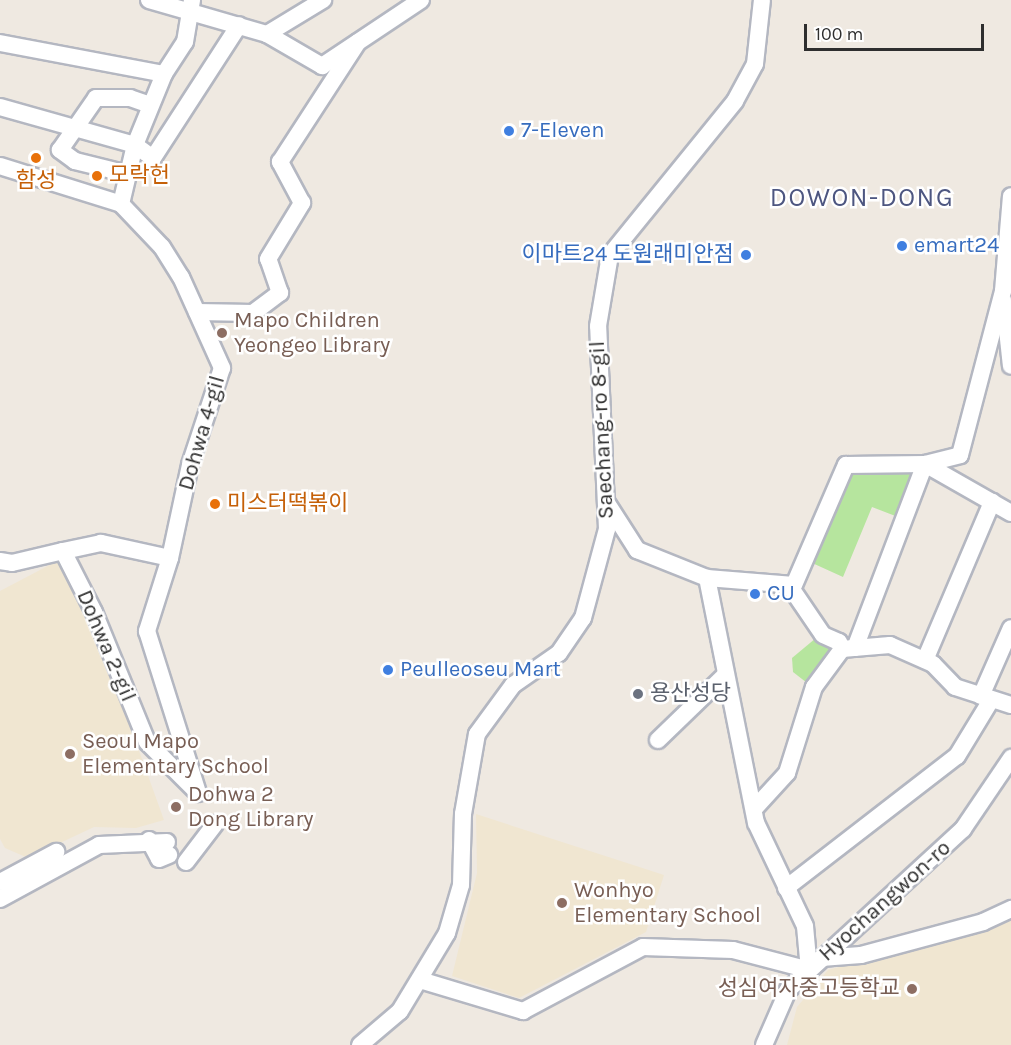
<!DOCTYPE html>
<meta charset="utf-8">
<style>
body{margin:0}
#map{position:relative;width:1011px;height:1045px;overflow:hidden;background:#efe9e1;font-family:Karla,"Noto Sans KR",sans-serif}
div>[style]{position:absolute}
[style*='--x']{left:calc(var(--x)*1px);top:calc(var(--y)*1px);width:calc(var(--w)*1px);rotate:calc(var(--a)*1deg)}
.education>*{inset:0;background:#f0e6d1}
.green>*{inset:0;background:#b6e59e}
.roads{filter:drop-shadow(2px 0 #b4b7c1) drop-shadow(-2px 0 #b4b7c1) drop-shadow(0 2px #b4b7c1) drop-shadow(0 -2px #b4b7c1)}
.minor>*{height:16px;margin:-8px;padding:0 8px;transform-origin:8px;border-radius:8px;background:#fff}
.dots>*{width:16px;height:16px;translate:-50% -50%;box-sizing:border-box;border:3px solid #fff;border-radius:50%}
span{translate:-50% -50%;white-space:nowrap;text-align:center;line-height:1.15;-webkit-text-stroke:5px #fff;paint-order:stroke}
.shop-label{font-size:22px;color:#366cbe}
.left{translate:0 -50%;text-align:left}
.right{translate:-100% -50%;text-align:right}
.food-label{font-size:22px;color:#c56008}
.education-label{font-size:22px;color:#785e54}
.street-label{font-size:22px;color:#2e2e2e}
.worship-label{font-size:22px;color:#5b616d}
.quarter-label{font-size:26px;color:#4d5680;letter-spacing:1.5px}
.scale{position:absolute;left:804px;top:24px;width:180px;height:27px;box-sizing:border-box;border:3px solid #2e2e2e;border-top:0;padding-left:8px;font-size:18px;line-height:21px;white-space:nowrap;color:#2e2e2e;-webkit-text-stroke:4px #fff;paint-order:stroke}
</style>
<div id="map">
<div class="education">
<i style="clip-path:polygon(59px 560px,116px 687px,164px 820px,136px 828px,94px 827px,28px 858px,5px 848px,0 839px,0 591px)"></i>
<i style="clip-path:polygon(476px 814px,664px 875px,646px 932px,519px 998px,452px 976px,477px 873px)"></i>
<i style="clip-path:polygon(1011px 913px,1011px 1045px,787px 1045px,797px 1007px,828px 970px,986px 927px)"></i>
</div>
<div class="green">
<i style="clip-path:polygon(853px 471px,917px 473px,898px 517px,872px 507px,843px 577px,810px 562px)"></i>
<i style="clip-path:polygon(816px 638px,835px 646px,811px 686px,793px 672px,792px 658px)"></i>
</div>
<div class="roads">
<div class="minor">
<i style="--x:149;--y:0;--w:123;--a:16.1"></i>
<i style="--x:267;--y:34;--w:64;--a:30.2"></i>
<i style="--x:322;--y:66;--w:119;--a:-33.7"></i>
<i style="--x:267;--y:34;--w:66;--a:-31.3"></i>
<i style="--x:0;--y:43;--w:167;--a:10.7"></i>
<i style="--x:0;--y:107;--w:140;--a:15.7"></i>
<i style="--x:135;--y:145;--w:22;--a:36"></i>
<i style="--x:153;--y:158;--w:158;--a:-57.1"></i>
<i style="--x:0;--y:166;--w:127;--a:17.4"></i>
<i style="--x:121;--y:204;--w:59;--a:46.4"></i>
<i style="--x:162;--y:247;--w:36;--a:58"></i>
<i style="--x:181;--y:277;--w:100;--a:65.7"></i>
<i style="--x:222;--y:368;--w:102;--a:108.3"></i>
<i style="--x:190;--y:465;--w:95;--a:102.1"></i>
<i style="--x:170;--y:558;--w:77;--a:107.5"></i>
<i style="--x:147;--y:631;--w:170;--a:72.5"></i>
<i style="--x:128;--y:174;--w:55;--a:-166.2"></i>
<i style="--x:75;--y:161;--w:19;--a:-144"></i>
<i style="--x:60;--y:150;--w:63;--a:-55.3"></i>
<i style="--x:96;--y:98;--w:34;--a:0"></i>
<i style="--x:130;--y:98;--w:21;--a:19"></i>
<i style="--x:121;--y:204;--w:61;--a:-76.7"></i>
<i style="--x:135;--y:145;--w:77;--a:-67.8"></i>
<i style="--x:164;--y:74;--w:38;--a:-57"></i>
<i style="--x:185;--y:42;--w:43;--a:-80.5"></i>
<i style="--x:1004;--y:302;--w:64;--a:83.8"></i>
<i style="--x:197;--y:312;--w:56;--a:1"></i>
<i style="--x:253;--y:313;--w:34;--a:-37"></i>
<i style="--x:280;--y:293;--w:36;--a:-109"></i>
<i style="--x:268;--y:259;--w:66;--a:-58.7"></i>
<i style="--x:302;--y:203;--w:47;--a:-118.2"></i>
<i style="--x:280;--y:162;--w:143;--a:-57"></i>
<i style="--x:607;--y:503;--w:56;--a:57.4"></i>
<i style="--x:637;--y:550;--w:75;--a:21.8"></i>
<i style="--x:707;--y:578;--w:87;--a:4.6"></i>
<i style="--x:794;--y:585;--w:131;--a:-66.6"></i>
<i style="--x:846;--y:465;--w:79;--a:-0.7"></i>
<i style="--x:925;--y:464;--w:36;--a:-14"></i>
<i style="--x:960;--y:455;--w:170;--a:-75.3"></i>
<i style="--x:1003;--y:291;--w:95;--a:-85.2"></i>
<i style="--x:170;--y:558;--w:71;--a:-167.7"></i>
<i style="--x:101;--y:543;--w:39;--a:168"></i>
<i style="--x:63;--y:551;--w:68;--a:63.1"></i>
<i style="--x:94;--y:612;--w:140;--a:67.8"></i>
<i style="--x:147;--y:742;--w:68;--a:45"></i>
<i style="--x:0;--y:561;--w:12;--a:9"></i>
<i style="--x:12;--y:563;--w:52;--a:-13.2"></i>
<i style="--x:789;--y:585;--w:60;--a:55.8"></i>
<i style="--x:823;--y:635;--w:17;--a:24"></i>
<i style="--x:839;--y:642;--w:8;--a:67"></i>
<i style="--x:855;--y:648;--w:197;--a:-69.2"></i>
<i style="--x:925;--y:464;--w:99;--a:29.7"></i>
<i style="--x:925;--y:660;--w:172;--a:-67"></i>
<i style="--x:981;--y:696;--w:74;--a:-66.2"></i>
<i style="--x:658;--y:740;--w:92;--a:-44.1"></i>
<i style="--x:754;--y:809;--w:49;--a:-47.5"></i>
<i style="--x:787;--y:773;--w:90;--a:-72.6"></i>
<i style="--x:814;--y:687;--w:47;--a:-53.6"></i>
<i style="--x:842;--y:649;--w:48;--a:-4.8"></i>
<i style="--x:890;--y:645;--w:47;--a:23.8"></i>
<i style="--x:933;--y:664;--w:32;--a:46"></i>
<i style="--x:955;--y:687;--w:59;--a:17.8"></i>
<i style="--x:149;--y:840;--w:21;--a:62"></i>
<i style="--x:159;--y:859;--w:11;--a:-22"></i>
<i style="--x:186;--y:862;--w:48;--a:-52.7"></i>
<i style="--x:0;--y:882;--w:64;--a:-28.2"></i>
<i style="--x:786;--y:888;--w:216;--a:-37.7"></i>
<i style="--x:957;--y:756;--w:66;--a:-58.7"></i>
<i style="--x:0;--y:899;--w:113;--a:-28.6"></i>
<i style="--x:99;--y:845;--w:68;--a:-2.5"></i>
<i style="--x:821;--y:958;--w:40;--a:-4.3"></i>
<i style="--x:861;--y:955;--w:126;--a:-15.1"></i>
<i style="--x:983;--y:922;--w:31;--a:-25"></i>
<i style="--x:420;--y:980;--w:108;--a:16.8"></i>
<i style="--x:523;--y:1011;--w:136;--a:-28.1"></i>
<i style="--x:643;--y:947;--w:90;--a:1.9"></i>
<i style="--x:733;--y:950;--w:79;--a:14.7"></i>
<i style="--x:809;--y:970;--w:44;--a:-95.2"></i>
<i style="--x:805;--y:926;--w:114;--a:-115.4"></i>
<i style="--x:756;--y:823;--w:250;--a:-101.3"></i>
<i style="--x:360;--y:1045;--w:52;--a:-40.4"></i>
<i style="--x:400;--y:1011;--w:91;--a:-58.9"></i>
<i style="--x:447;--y:933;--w:50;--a:-73.7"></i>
<i style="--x:461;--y:885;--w:71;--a:-88.4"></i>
<i style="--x:463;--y:814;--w:81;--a:-80.1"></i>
<i style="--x:477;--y:734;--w:61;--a:-53.7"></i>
<i style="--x:513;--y:685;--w:56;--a:-34.8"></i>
<i style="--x:559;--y:653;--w:42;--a:-55.6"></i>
<i style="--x:583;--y:618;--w:92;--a:-74.9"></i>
<i style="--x:607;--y:529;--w:203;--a:-92.5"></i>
<i style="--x:598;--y:326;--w:72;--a:-80.4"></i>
<i style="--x:610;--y:255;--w:198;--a:-50.9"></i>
<i style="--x:735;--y:101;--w:42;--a:-61.6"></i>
<i style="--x:755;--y:64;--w:64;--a:-83.8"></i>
<i style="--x:764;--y:1045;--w:60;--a:-66.4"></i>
<i style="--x:788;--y:990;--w:238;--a:-42.6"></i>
<i style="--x:963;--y:829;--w:86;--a:-55.9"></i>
</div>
</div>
<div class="dots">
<i style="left:509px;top:131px;background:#3f7fe0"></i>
<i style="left:36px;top:158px;background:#e8710a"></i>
<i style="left:97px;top:176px;background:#e8710a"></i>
<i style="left:902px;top:246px;background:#3f7fe0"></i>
<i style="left:746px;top:255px;background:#3f7fe0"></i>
<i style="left:222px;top:333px;background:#8d6e63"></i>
<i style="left:215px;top:504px;background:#e8710a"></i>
<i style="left:755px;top:594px;background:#3f7fe0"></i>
<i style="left:388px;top:670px;background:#3f7fe0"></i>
<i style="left:638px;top:694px;background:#6b7280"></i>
<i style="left:70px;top:754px;background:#8d6e63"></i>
<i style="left:176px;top:807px;background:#8d6e63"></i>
<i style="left:562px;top:903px;background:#8d6e63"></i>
<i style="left:912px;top:989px;background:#8d6e63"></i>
</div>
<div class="shop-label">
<span class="left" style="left:521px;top:131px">7-Eleven</span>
<span class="left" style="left:914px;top:246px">emart24</span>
<span class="right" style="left:734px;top:255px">이마트24 도원래미안점</span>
<span class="left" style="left:767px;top:594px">CU</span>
<span class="left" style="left:400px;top:670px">Peulleoseu Mart</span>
</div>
<div class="food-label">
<span class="left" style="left:109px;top:176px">모락헌</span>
<span style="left:36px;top:181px">함성</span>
<span class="left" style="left:227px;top:504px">미스터떡볶이</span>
</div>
<div class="education-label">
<span class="left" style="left:234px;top:333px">Mapo Children<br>Yeongeo Library</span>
<span class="left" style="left:82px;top:754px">Seoul Mapo<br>Elementary School</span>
<span class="left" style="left:188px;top:807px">Dohwa 2<br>Dong Library</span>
<span class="left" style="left:574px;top:903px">Wonhyo<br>Elementary School</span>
<span class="right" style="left:900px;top:989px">성심여자중고등학교</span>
</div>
<div class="street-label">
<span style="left:602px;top:430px;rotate:-93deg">Saechang-ro 8-gil</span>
<span style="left:202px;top:433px;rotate:-74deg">Dohwa 4-gil</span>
<span style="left:106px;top:646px;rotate:67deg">Dohwa 2-gil</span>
<span style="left:885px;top:901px;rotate:-42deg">Hyochangwon-ro</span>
</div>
<div class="worship-label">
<span class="left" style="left:650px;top:694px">용산성당</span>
</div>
<div class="quarter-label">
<span style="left:862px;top:198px">DOWON-DONG</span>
</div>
<div class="scale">100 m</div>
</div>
